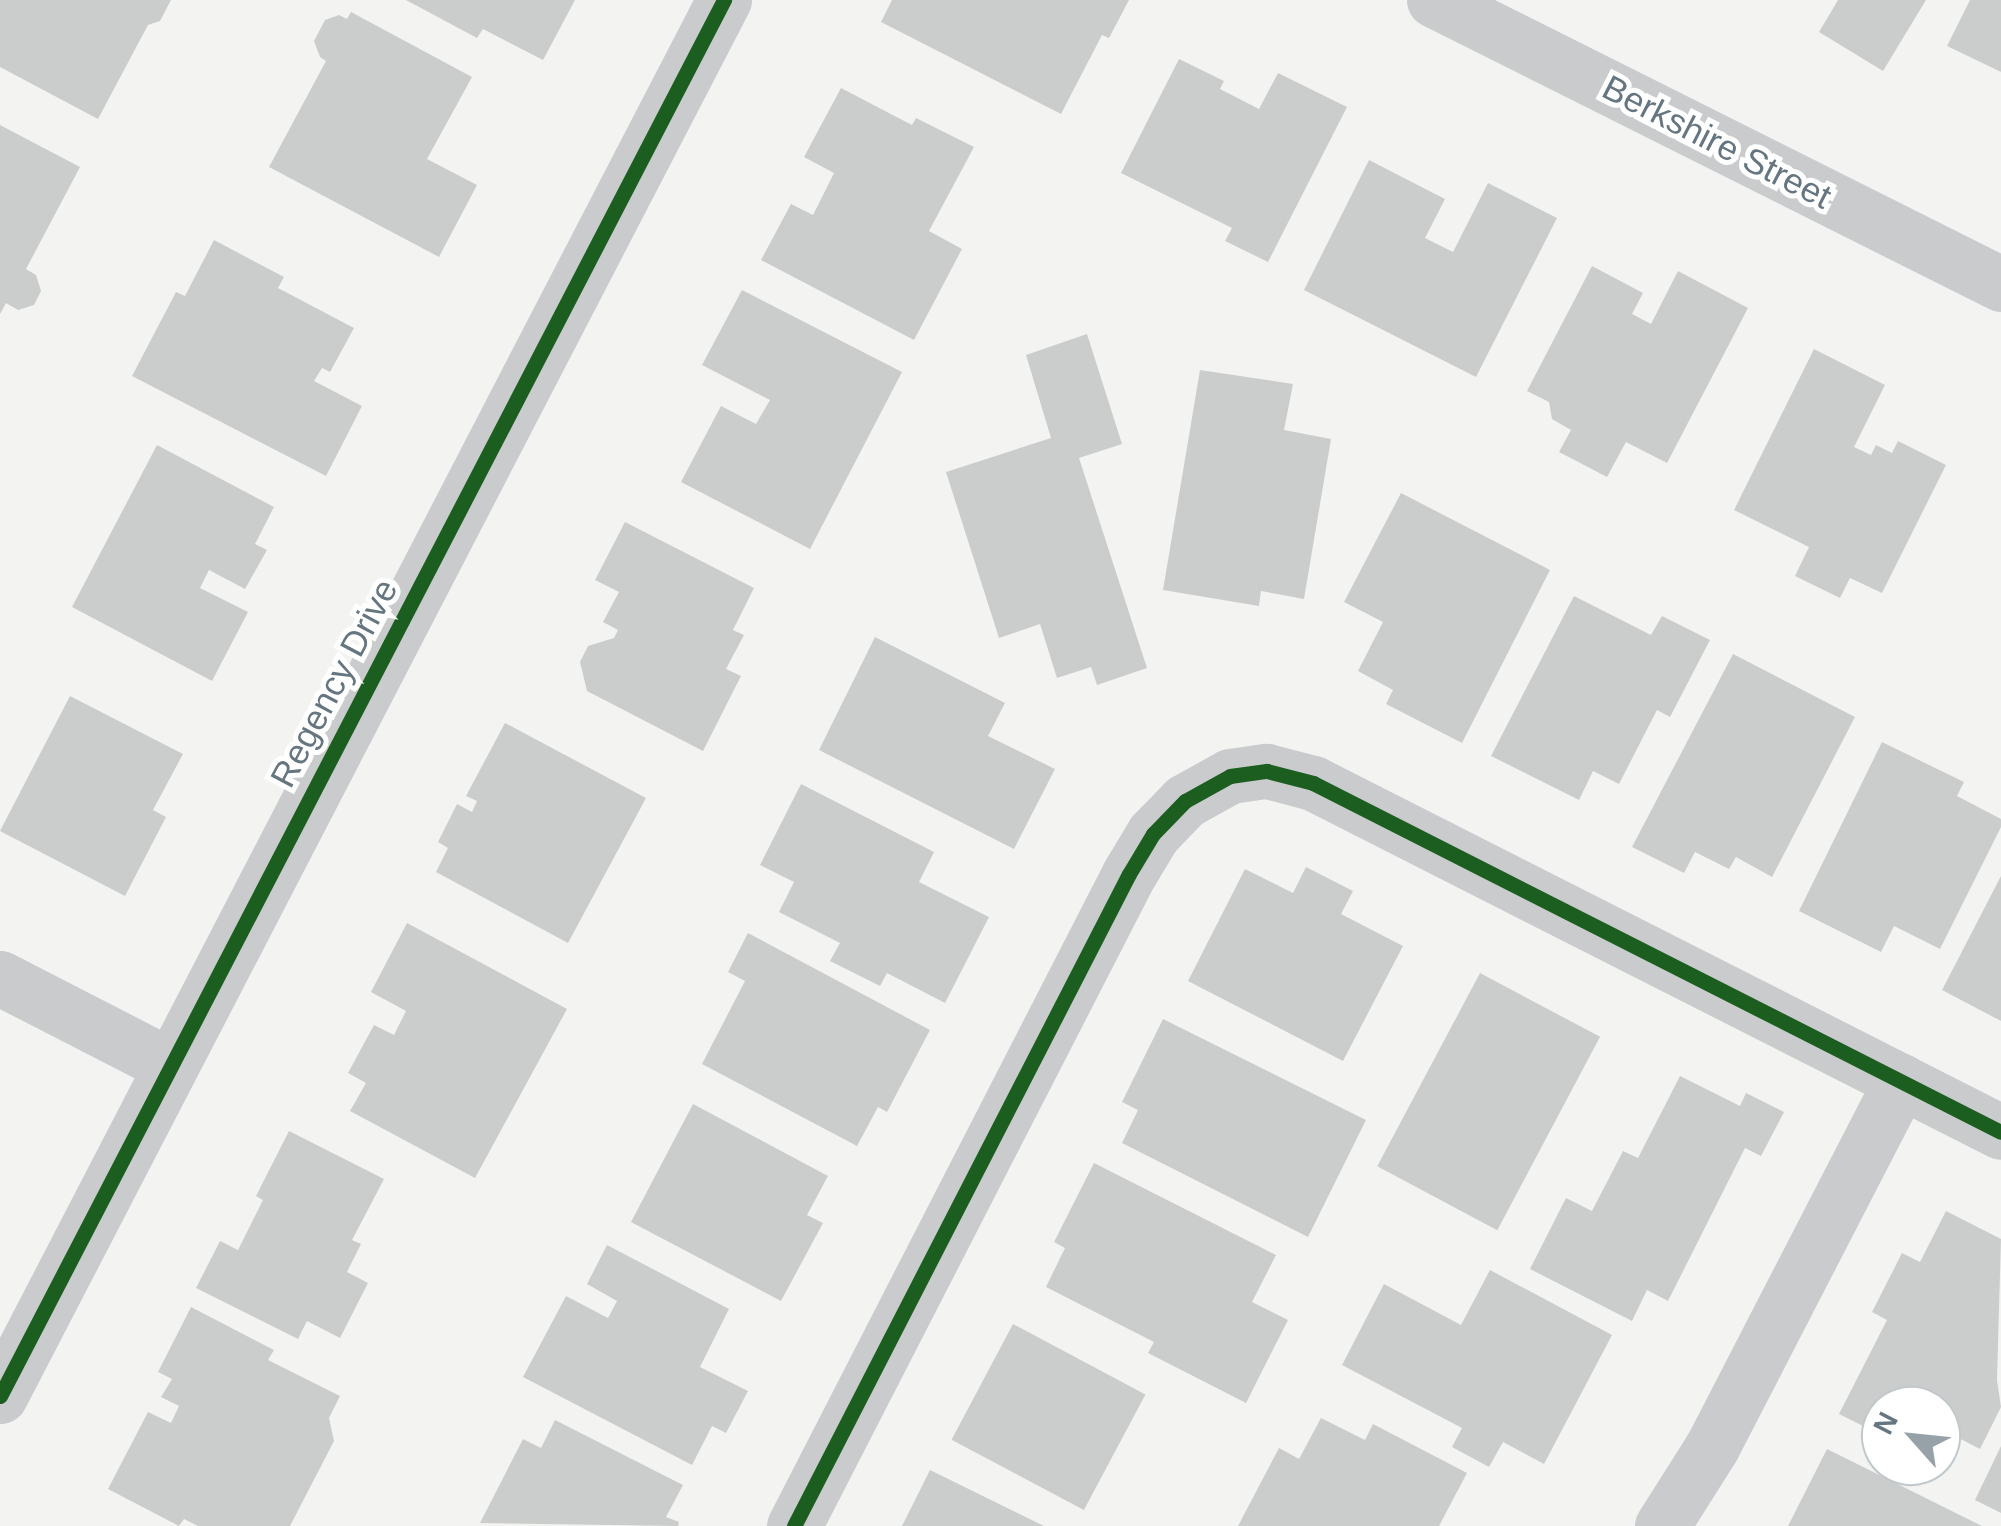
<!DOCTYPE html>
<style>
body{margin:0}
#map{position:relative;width:2001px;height:1526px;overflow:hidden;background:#f3f3f2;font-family:Arial,sans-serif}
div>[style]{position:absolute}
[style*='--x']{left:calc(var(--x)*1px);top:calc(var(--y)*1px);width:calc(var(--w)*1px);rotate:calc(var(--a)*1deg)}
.building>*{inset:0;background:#cbcdcd;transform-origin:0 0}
.street>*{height:55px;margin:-27.5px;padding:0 27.5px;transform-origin:27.5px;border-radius:27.5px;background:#c9cbcc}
.cycleway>*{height:15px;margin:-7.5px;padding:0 7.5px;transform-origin:7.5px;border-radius:7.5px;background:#1b5e20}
span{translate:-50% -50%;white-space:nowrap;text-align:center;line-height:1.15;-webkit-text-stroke:10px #fff;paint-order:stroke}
.street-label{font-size:35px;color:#657680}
.north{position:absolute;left:1861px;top:1386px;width:100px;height:100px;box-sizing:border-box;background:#fff;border:2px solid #c1c8cc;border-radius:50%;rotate:297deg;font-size:28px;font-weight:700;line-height:40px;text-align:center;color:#657680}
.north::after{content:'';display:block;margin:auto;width:35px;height:45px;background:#97a2a8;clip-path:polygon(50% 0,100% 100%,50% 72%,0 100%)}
</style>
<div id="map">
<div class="building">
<i style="clip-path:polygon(0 0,171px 0,160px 21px,148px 25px,98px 119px,0 67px)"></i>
<i style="clip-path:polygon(406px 0,575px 0,543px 60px,483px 29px,477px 38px)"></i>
<i style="clip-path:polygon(892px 0,1129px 0,1109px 38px,1102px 35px,1061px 114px,881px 22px)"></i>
<i style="clip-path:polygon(1838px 0,1926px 0,1883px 71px,1819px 32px)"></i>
<i style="clip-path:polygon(1970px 0,2001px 0,2001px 72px,1947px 46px)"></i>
<i style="clip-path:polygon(351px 12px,472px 77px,427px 159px,477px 185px,439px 257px,269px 167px,326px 61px,320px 57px,314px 41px,325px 20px,339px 15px,347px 19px)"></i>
<i style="clip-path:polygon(1179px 59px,1224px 81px,1220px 89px,1259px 109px,1278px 73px,1347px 107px,1268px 262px,1225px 241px,1232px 228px,1121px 173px)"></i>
<i style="clip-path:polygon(841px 88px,912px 125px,916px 118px,974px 147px,929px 231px,962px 249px,914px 340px,761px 260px,791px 204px,813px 215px,834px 173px,804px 157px)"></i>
<i style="clip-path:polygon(0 125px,80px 167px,26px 269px,36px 275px,41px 291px,34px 305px,18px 310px,6px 303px,0 314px)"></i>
<i style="clip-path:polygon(1369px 160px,1445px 199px,1425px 238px,1453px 252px,1488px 183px,1557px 218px,1476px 377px,1304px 290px)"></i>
<i style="clip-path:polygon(214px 240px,284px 277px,278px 288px,354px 328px,330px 372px,322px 368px,314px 381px,362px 406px,326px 476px,132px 376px,176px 292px,185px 296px)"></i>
<i style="clip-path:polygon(1592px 266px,1643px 293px,1632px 314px,1651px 324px,1678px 271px,1748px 308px,1667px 463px,1626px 442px,1607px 477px,1559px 452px,1571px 430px,1552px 419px,1549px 402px,1527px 391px)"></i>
<i style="clip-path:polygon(742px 290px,902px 372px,810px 549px,681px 482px,721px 406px,756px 424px,770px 400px,702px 365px)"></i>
<i style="clip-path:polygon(1087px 334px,1122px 444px,1079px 458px,1147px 668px,1097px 685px,1091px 667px,1057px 678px,1040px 624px,999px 638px,946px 472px,1051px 438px,1026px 355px)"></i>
<i style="clip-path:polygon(1814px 349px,1885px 385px,1854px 447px,1871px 455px,1876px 445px,1892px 453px,1898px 441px,1946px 465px,1882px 593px,1850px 578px,1840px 598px,1795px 576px,1809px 547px,1734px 510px)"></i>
<i style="clip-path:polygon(1200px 370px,1293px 384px,1284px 430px,1331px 439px,1304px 599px,1261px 591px,1259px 606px,1163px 590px)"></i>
<i style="clip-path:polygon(157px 445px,274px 507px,255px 544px,267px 550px,245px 589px,209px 570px,200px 588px,248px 612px,212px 681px,72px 607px)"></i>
<i style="clip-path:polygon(1401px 493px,1550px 570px,1462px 743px,1386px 704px,1393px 690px,1358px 671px,1383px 622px,1344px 602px)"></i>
<i style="clip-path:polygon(625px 522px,754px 588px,733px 630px,744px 635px,726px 669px,741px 676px,703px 751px,587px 691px,580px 662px,588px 646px,614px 638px,618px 630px,603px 622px,619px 592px,595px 580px)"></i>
<i style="clip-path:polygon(1574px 596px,1651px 635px,1662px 616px,1710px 640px,1670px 717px,1657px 710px,1619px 784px,1593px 771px,1579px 800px,1491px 756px)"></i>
<i style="clip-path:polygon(875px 637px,1005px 703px,988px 736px,1055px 769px,1014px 849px,819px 750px)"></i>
<i style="clip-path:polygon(1733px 654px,1855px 717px,1772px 877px,1736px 857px,1729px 869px,1695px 852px,1684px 873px,1632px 847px)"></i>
<i style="clip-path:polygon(70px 696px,183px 754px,153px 810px,166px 817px,125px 896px,0 831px)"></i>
<i style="clip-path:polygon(505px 723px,646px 798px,568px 943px,436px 872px,448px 848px,438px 842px,457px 804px,472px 812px,477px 801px,466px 796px)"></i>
<i style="clip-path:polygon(1882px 742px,1964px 782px,1957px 796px,2001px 819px,2001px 827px,1940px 949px,1894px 926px,1881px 952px,1799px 911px)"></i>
<i style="clip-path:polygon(801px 784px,934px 852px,919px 882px,989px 917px,945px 1003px,887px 973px,880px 986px,830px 961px,840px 943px,779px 912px,794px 882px,760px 865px)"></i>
<i style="clip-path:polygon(1306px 867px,1353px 891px,1341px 914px,1403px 946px,1343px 1061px,1188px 981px,1245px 869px,1293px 893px)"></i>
<i style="clip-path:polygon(2001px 876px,2001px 1021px,1942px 990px)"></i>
<i style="clip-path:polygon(407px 923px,567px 1009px,475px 1178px,350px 1111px,366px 1083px,348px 1073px,374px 1025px,394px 1035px,406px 1011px,371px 992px)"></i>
<i style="clip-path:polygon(748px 933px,930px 1030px,887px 1112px,878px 1107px,857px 1146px,702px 1064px,745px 981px,728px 972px)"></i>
<i style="left:1480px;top:973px;width:136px;height:219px;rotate:28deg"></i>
<i style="clip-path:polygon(1163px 1019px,1366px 1120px,1308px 1237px,1122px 1143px,1138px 1110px,1122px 1102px)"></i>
<i style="clip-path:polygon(1680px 1076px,1740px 1106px,1746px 1093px,1784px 1112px,1761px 1156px,1745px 1148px,1668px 1301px,1647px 1290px,1632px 1321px,1530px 1269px,1566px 1198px,1592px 1211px,1623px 1151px,1638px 1158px)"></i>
<i style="clip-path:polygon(693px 1104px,828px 1176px,807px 1215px,823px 1223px,781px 1301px,631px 1222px)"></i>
<i style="clip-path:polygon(289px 1131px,384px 1179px,352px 1240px,361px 1244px,347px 1272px,368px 1283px,340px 1338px,307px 1321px,298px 1339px,196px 1288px,220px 1241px,238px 1250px,263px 1200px,256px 1196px)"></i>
<i style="clip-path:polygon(1094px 1163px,1276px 1255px,1252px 1302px,1288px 1320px,1246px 1403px,1148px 1353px,1154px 1342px,1046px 1287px,1065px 1248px,1054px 1242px)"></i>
<i style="clip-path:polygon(1946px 1211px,2001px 1239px,1997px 1380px,2001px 1407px,1980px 1449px,1941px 1429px,1941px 1406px,1881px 1406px,1881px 1435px,1839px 1414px,1887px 1320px,1872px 1312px,1902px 1253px,1920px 1262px)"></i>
<i style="clip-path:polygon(607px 1245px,729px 1309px,700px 1367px,748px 1391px,726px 1433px,712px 1426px,692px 1465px,523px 1377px,566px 1296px,608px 1318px,617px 1301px,587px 1284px)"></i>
<i style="clip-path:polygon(1490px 1270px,1612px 1335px,1544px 1464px,1503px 1442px,1489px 1467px,1452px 1447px,1462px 1428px,1342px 1365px,1384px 1284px,1461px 1325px)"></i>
<i style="clip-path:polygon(191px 1307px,274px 1350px,268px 1360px,340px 1396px,329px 1418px,334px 1441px,290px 1526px,198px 1526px,184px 1519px,179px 1526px,108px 1489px,148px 1412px,171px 1423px,179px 1406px,161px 1397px,172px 1379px,158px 1372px)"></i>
<i style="left:1013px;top:1324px;width:150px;height:131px;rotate:28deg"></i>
<i style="clip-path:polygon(1321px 1418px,1365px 1440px,1373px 1424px,1467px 1473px,1439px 1526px,1238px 1526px,1279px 1448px,1299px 1459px)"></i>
<i style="clip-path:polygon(555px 1420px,683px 1485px,666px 1517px,679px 1522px,678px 1526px,480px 1523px,523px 1439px,541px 1448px)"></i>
<i style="clip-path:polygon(2001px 1446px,2001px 1513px,1975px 1500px)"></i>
<i style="clip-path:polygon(1827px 1449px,1982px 1526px,1788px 1526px)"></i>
<i style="clip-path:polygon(930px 1470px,1044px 1526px,902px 1526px)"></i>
</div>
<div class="street">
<i style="--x:1434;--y:0;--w:634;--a:26.61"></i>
<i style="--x:0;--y:978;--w:190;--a:27.2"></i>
<i style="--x:0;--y:1396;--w:1573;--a:-62.59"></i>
<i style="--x:794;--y:1526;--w:733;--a:-62.81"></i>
<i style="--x:1129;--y:874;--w:47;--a:-59"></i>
<i style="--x:1153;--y:834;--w:46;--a:-45.9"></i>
<i style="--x:1185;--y:801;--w:51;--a:-29.1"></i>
<i style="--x:1230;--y:776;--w:37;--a:-8"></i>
<i style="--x:1267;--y:771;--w:48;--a:14.6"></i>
<i style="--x:1313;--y:783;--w:771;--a:26.9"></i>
<i style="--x:1662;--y:1526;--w:93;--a:-57.7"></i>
<i style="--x:1712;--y:1447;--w:412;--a:-62.7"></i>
</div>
<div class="cycleway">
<i style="--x:0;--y:1396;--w:1573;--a:-62.59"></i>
<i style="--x:794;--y:1526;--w:733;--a:-62.81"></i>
<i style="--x:1129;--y:874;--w:47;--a:-59"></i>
<i style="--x:1153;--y:834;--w:46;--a:-45.9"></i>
<i style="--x:1185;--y:801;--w:51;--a:-29.1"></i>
<i style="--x:1230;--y:776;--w:37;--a:-8"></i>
<i style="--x:1267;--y:771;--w:48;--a:14.6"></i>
<i style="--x:1313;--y:783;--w:771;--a:26.9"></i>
</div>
<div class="street-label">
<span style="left:1717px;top:142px;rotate:27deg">Berkshire Street</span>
<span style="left:334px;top:683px;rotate:-62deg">Regency Drive</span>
</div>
<div class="north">N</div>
</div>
